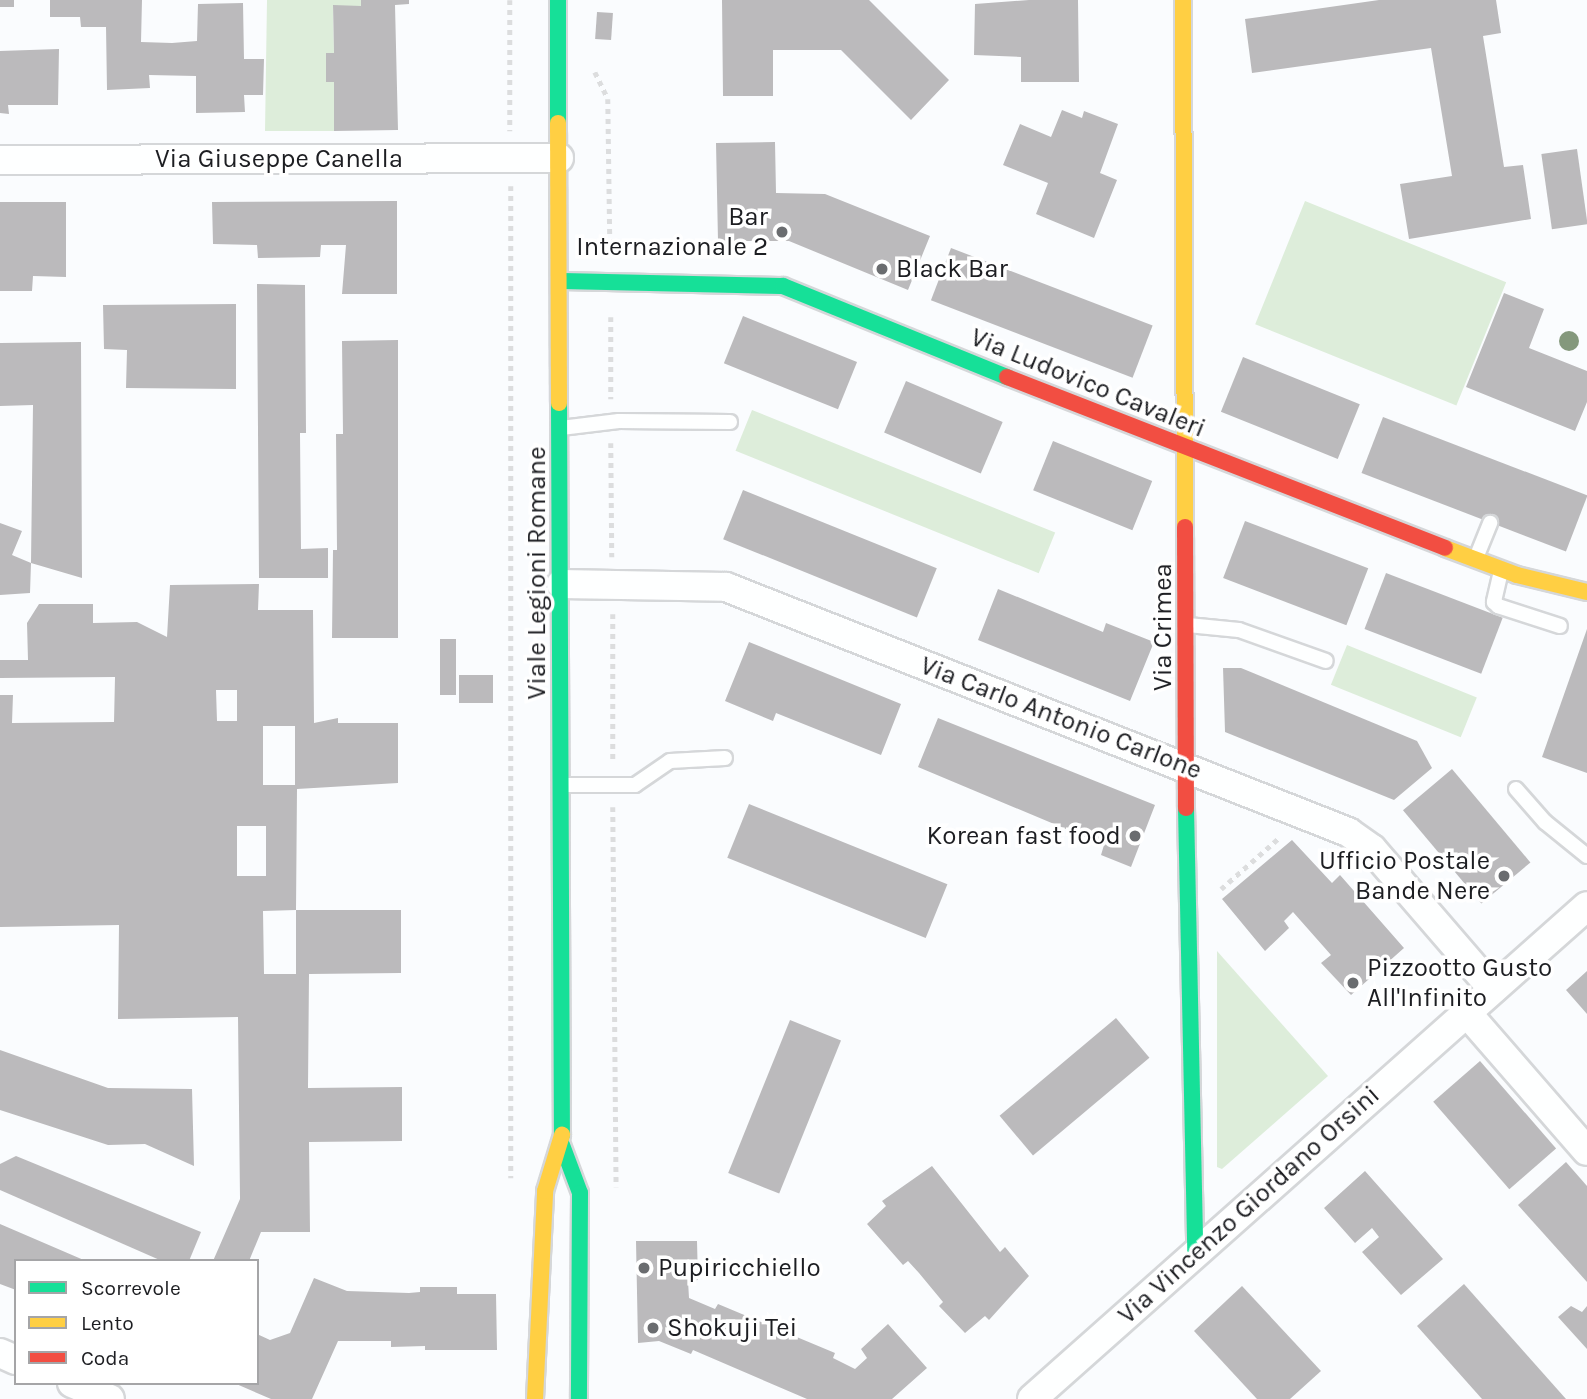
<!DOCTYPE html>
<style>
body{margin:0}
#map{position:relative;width:1587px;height:1399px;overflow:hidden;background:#fafcfe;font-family:Karla,sans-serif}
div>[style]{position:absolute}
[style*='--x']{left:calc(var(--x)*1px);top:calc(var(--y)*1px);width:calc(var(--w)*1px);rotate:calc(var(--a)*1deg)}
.green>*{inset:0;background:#ddedda;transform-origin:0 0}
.building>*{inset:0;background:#bbbabc;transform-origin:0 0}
.path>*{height:4.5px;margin-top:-2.25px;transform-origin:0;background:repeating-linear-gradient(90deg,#dcddde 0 5px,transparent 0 10px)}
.roads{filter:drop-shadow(2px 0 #d5d7d9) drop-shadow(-2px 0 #d5d7d9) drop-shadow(0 2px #d5d7d9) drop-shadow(0 -2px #d5d7d9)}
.lane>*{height:14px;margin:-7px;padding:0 7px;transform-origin:7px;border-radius:7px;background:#feffff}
.street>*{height:28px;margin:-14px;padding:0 14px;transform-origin:14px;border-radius:14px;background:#feffff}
.fast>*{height:16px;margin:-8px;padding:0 8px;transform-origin:8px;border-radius:8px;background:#16e098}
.slow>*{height:16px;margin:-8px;padding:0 8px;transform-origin:8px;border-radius:8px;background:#ffcf43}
.jam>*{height:16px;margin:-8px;padding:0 8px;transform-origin:8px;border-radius:8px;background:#f24e42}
.trees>*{width:20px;height:20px;margin:-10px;border-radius:50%;background:#84987c}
.dots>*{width:19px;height:19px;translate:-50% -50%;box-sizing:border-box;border:4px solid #fff;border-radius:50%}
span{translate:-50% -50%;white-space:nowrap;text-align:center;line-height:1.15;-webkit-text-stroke:7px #fff;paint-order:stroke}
.street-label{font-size:26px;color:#1d1e22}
.poi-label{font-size:26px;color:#1d1e22}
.right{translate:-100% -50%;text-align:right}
.left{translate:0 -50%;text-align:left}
.legend{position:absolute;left:14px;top:1259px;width:245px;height:126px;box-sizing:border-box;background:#fff;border:2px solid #a5a5a7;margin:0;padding:9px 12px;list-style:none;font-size:21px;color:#1d1e22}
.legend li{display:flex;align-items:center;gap:14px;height:35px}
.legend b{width:35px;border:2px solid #a5a5a7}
</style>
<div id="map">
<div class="green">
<i style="clip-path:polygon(267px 0,361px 0,361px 6px,333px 6px,334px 53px,326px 53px,326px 82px,334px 82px,334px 131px,265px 131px)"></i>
<i style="left:1305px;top:201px;width:217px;height:133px;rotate:22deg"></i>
<i style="left:752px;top:410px;width:327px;height:44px;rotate:22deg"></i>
<i style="left:1347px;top:645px;width:140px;height:43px;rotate:22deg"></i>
<i style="clip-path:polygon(1217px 951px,1328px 1076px,1222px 1169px,1217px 1167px)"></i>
</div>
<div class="building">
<i style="left:0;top:0;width:14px;height:7px"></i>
<i style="clip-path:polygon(50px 0,142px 0,141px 42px,172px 43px,197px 41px,198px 4px,243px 3px,244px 59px,264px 59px,263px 95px,244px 95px,245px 112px,196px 113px,196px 76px,149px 75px,150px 88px,107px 90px,106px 27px,81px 27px,80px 17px,50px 17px)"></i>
<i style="clip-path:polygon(361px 0,409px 0,409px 4px,395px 5px,398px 130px,334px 131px,334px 82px,326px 82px,326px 53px,334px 53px,333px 5px,361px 6px)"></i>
<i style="clip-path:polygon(722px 0,869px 0,949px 80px,911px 120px,841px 50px,773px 50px,773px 96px,723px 96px)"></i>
<i style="clip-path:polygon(1029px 0,1078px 0,1079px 82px,1021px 82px,1021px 57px,974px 55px,975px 4px)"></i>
<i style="clip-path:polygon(1379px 0,1496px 0,1501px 33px,1483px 36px,1504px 167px,1523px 165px,1531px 219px,1409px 239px,1400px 184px,1452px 176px,1431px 48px,1252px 73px,1245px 19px)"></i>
<i style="left:597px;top:12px;width:16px;height:27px;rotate:4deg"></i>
<i style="clip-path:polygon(59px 49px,58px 105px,8px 105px,9px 114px,0 113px,0 51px)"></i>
<i style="clip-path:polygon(1062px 110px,1082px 118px,1084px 111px,1118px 124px,1100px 173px,1117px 180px,1094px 238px,1036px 214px,1048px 183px,1003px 165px,1020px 124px,1051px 137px)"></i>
<i style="clip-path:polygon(775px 142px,776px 193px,825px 194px,930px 236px,908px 290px,789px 241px,718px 241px,716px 143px)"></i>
<i style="left:1577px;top:149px;width:76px;height:36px;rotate:82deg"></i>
<i style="clip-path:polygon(397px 201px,397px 294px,342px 294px,346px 245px,321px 245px,320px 257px,258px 258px,257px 245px,213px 244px,212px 202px)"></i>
<i style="clip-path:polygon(0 202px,66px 202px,66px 277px,33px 276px,32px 291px,0 291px)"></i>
<i style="left:951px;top:248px;width:216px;height:56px;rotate:21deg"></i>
<i style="clip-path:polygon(257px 284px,305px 285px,306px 433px,300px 433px,301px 549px,328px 548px,328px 578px,259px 578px)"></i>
<i style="clip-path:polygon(1504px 293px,1544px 309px,1529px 348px,1587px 371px,1587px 402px,1575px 431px,1466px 387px)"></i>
<i style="clip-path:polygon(236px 304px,236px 389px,126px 388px,127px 350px,104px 349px,103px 305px)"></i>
<i style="left:743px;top:316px;width:123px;height:51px;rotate:22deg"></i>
<i style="clip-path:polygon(398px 340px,398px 638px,332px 638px,333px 550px,337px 550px,336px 434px,343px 434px,342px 341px)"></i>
<i style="clip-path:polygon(81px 342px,82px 578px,31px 563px,30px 593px,0 595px,0 523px,22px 531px,12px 555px,31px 563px,33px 405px,0 406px,0 343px)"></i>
<i style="left:1243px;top:357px;width:126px;height:59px;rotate:22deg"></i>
<i style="left:906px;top:381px;width:105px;height:56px;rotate:23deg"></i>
<i style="left:1383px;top:417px;width:219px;height:60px;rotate:21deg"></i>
<i style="left:1053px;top:441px;width:107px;height:53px;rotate:22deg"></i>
<i style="left:743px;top:490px;width:209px;height:53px;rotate:22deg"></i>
<i style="left:1245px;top:521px;width:132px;height:61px;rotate:21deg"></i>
<i style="left:1386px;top:573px;width:125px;height:60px;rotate:21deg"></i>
<i style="clip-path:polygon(evenodd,259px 584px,258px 610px,313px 610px,314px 723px,338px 718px,338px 723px,398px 723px,398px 783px,297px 789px,296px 910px,263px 911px,264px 974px,296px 974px,296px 910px,401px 910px,401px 973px,309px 974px,308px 1088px,402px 1087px,402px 1141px,309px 1142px,310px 1232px,261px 1232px,249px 1261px,213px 1261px,240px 1199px,238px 1017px,118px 1019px,119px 925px,0 927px,0 695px,13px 695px,12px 723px,114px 722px,115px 677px,0 678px,0 660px,28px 660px,27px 623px,39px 604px,93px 604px,93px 623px,137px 622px,167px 637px,170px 585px,259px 584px,216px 690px,237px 690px,237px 721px,217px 721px,216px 690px,259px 584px,263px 726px,295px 726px,295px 785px,263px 785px,263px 726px,259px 584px,237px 826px,266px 826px,266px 876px,237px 876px,237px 826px)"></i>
<i style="clip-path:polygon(998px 589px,1103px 632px,1106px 623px,1154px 642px,1130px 701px,978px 640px)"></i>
<i style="clip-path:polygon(1587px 629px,1587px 773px,1542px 757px)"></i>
<i style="left:440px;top:639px;width:16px;height:56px"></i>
<i style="clip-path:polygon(749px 642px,901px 704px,881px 755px,776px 713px,773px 721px,725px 701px)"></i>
<i style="clip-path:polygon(1223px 668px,1241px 668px,1417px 741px,1432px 768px,1394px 800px,1225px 732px)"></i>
<i style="left:459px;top:675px;width:34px;height:28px"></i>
<i style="clip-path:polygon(938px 718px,1155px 805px,1131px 867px,1101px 855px,1104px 845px,918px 767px)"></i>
<i style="left:1452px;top:769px;width:122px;height:64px;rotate:50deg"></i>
<i style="left:749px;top:804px;width:214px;height:58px;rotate:22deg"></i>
<i style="clip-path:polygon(1292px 840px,1332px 883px,1340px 875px,1404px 948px,1351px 995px,1321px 963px,1331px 955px,1293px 912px,1284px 921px,1289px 928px,1265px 951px,1222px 899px)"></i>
<i style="clip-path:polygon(1587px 971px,1587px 1014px,1566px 990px)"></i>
<i style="left:1116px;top:1018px;width:52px;height:152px;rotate:50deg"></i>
<i style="left:790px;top:1020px;width:55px;height:165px;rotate:22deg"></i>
<i style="clip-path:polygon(0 1050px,108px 1088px,192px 1089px,194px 1166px,145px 1144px,108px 1145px,0 1110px)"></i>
<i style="left:1480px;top:1061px;width:116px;height:62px;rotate:49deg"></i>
<i style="clip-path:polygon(16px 1156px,201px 1232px,189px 1261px,162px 1261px,0 1190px,0 1164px)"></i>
<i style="clip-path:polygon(1566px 1162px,1587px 1186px,1587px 1282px,1518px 1205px)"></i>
<i style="clip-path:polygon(932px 1166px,1000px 1252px,1005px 1247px,1029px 1276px,989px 1320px,985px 1316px,965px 1333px,939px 1306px,943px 1302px,919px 1273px,908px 1261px,903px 1265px,867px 1224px,886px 1206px,882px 1201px)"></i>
<i style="clip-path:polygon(1365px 1171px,1443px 1259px,1401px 1295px,1362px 1252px,1379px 1237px,1372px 1228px,1355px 1243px,1324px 1208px)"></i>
<i style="clip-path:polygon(0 1224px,86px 1261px,16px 1261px,16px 1290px,0 1284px)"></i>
<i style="clip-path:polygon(636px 1241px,697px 1241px,698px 1280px,688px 1281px,689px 1298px,715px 1309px,718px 1304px,835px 1353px,833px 1358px,855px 1369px,867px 1358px,861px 1349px,888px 1324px,927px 1368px,892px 1399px,807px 1399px,693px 1350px,691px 1354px,659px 1341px,638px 1343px)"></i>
<i style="clip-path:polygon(314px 1278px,347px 1291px,409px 1293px,420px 1292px,420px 1287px,457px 1287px,457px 1294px,496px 1294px,497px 1350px,425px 1350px,425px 1346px,391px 1347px,391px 1341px,338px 1341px,312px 1399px,271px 1399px,234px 1383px,257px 1383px,257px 1334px,270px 1340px,290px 1333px)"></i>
<i style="clip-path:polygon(1464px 1284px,1566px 1399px,1482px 1399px,1417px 1326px)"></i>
<i style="clip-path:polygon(1242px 1286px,1321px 1371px,1290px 1399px,1257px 1399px,1194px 1331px)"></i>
<i style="clip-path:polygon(1571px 1306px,1582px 1312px,1587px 1306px,1587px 1349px,1558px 1317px)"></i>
</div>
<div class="path">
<i style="--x:510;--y:0;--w:131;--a:90"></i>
<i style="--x:595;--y:72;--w:30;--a:64"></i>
<i style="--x:608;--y:99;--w:150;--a:89.2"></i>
<i style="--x:511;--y:186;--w:992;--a:90"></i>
<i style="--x:611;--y:317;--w:82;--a:90"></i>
<i style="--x:611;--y:443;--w:114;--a:89.5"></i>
<i style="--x:613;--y:614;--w:149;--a:90"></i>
<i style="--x:613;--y:807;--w:380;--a:89.5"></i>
<i style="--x:1221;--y:889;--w:79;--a:-41.4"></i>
</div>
<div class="roads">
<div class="lane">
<i style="--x:561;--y:428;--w:58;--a:-6.9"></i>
<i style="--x:619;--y:421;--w:111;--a:0.5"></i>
<i style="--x:1476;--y:558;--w:38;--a:-68"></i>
<i style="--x:1501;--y:571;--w:32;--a:103"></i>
<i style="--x:1494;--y:602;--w:6;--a:45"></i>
<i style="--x:1498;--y:606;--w:65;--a:17.9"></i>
<i style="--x:1188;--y:625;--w:51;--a:5.6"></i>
<i style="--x:1239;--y:630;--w:92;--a:19.6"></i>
<i style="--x:563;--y:785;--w:72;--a:0"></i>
<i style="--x:635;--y:785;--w:42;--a:-34.4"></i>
<i style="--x:670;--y:761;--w:55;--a:-3.1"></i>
<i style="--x:1516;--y:789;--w:44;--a:48.7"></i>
<i style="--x:1545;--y:822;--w:54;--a:39"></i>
</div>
<div class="street">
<i style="--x:0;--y:160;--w:559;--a:-0.2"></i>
<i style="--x:561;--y:584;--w:165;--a:1"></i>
<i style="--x:726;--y:587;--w:669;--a:21.5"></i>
<i style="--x:1348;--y:832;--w:29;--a:35"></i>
<i style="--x:1372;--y:849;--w:185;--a:49.2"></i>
<i style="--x:1466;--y:1012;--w:184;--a:49"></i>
<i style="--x:0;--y:1353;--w:17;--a:24"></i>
<i style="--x:72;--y:1383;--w:41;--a:22.8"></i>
<i style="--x:1032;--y:1399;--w:742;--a:-41.61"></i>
</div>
<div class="fast">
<i style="--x:558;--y:0;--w:123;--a:90"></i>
<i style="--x:560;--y:281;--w:223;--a:1.3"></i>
<i style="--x:783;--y:286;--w:242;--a:22.1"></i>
<i style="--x:559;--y:403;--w:732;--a:89.77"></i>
<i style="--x:1186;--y:808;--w:446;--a:88.8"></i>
<i style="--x:562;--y:1145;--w:51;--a:69.4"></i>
<i style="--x:580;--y:1193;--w:206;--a:90.3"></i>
</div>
<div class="slow">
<i style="--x:1183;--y:0;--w:527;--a:89.78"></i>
<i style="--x:558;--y:123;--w:280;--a:89.8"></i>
<i style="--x:1445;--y:548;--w:77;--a:20.6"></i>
<i style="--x:1517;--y:575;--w:72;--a:13.7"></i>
<i style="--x:535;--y:1399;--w:208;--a:-87.2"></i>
<i style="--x:545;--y:1191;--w:59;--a:-73.1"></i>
</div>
<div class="jam">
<i style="--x:1007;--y:377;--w:470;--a:21.3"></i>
<i style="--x:1185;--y:527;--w:281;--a:89.8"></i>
</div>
</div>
<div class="trees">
<i style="left:1569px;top:341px"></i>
</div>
<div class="dots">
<i style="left:782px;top:232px;background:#6a6c6f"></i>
<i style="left:882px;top:269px;background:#6a6c6f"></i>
<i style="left:1135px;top:836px;background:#6a6c6f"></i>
<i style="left:1504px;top:876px;background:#6a6c6f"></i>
<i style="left:1353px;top:983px;background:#6a6c6f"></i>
<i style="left:644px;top:1268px;background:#6a6c6f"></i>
<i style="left:653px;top:1328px;background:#6a6c6f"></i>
</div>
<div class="street-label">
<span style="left:279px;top:159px">Via Giuseppe Canella</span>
<span style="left:1088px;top:383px;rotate:22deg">Via Ludovico Cavaleri</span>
<span style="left:537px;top:573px;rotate:-90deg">Viale Legioni Romane</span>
<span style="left:1163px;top:627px;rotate:-90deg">Via Crimea</span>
<span style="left:1061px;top:718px;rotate:21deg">Via Carlo Antonio Carlone</span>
<span style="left:1249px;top:1205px;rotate:-42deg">Via Vincenzo Giordano Orsini</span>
</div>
<div class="poi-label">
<span class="right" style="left:768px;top:232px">Bar<br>Internazionale 2</span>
<span class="left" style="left:896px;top:269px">Black Bar</span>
<span class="right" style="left:1121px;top:836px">Korean fast food</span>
<span class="right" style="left:1490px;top:876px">Ufficio Postale<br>Bande Nere</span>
<span class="left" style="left:1367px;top:983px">Pizzootto Gusto<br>All'Infinito</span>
<span class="left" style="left:658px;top:1268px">Pupiricchiello</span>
<span class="left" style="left:667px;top:1328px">Shokuji Tei</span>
</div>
<ul class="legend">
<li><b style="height:9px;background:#16e098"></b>Scorrevole</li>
<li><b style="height:9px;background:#ffcf43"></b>Lento</li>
<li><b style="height:9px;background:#f24e42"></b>Coda</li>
</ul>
</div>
